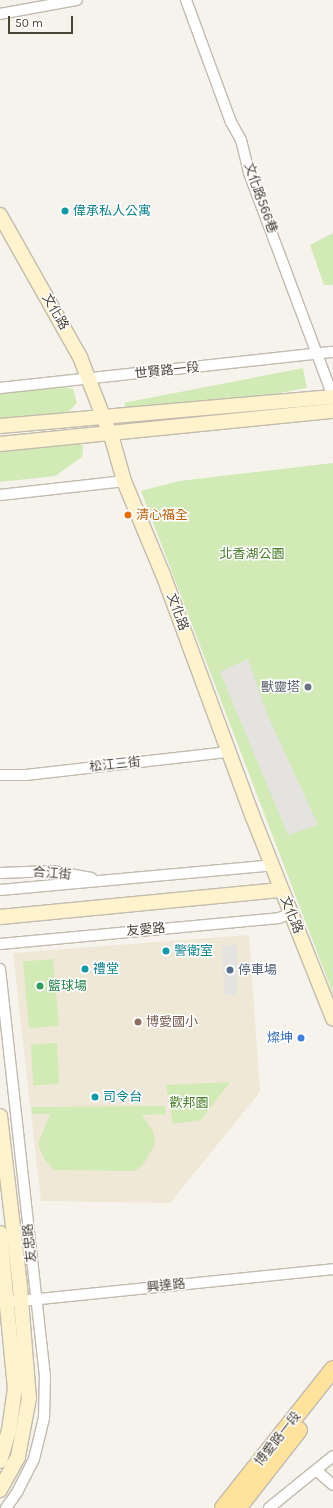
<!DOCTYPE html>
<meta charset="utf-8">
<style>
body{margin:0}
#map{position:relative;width:333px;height:1508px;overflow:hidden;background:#f6f3ec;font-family:Karla,"Noto Sans TC",sans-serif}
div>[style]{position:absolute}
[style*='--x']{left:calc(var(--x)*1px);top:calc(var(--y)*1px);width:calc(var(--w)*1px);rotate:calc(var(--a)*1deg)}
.education>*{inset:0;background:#efe8d6}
.green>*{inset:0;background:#d2eab5;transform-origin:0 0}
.parking>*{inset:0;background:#e5e3e0}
.roads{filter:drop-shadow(1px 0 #c2bbae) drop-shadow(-1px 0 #c2bbae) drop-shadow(0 1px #c2bbae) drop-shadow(0 -1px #c2bbae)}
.street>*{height:10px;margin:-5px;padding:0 5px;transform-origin:5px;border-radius:5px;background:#fff}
.secondary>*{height:14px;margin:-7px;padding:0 7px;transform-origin:7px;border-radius:7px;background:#fff3cd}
.primary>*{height:16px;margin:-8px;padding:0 8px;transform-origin:8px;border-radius:8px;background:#ffe39c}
.dots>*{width:11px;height:11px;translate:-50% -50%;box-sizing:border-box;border:2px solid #fff;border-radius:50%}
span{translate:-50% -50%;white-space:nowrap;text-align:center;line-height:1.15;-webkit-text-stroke:3px #fff;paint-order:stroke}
.street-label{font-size:13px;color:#4b4439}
.culture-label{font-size:13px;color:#0d838f}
.left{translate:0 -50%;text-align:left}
.food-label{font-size:13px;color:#c56008}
.park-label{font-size:13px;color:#4a7f2a}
.worship-label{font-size:13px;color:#5b616d}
.right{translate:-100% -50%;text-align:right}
.service-label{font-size:13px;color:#4e5e75}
.leisure-label{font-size:13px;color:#27864d}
.education-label{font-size:13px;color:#785e54}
.shop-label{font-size:13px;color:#366cbe}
.scale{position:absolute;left:8px;top:16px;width:65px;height:18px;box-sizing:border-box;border:2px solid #4b4439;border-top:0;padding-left:5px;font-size:12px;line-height:14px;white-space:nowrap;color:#4b4439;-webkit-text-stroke:3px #fff;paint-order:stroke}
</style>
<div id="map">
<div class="education">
<i style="clip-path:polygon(249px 935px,260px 1092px,170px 1203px,41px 1201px,13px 953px)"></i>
</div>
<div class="green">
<i style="clip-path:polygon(333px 233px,333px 285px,324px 285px,310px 245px)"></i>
<i style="left:303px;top:368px;width:20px;height:182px;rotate:79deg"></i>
<i style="clip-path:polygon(64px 387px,73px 389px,77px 403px,68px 412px,0 419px,0 393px)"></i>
<i style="clip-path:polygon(79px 443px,83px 446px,82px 457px,55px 476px,0 482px,0 451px)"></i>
<i style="clip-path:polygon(333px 463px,333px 994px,141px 491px,179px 481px)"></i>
<i style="left:53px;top:959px;width:67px;height:30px;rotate:85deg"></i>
<i style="left:57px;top:1043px;width:41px;height:26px;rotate:87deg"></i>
<i style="clip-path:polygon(230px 1082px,201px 1120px,173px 1124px,166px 1085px)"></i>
<i style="clip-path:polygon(165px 1106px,166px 1114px,142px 1115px,153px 1131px,155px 1144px,143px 1165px,135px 1171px,54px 1170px,44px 1159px,38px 1144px,50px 1114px,32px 1114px,32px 1107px)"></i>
</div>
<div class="parking">
<i style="clip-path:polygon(248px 659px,267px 714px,318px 825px,288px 835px,220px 672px)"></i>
<i style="clip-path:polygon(237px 945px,237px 995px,224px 994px,222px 946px)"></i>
</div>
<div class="roads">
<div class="street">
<i style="--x:186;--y:0;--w:130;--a:69.8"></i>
<i style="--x:231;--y:122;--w:21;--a:61"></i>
<i style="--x:241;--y:140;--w:34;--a:76"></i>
<i style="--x:249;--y:173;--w:239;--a:69.4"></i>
<i style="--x:0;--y:14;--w:78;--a:-10.3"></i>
<i style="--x:0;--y:388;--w:335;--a:-6.2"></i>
<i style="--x:0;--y:495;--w:125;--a:-6.4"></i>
<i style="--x:0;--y:775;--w:26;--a:0"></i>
<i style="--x:26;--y:775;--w:204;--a:-6.5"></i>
<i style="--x:0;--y:873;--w:52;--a:-2.2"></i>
<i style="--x:52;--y:871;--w:40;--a:10"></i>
<i style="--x:0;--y:890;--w:274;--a:-5.2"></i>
<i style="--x:0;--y:944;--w:280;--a:-5.3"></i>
<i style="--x:279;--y:918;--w:13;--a:-23"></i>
<i style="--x:0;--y:969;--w:408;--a:83.7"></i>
<i style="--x:45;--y:1375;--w:43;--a:91.3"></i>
<i style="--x:44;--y:1418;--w:42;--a:103.7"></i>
<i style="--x:34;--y:1459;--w:36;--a:117"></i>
<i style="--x:18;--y:1491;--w:21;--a:125"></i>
<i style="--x:0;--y:1303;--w:335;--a:-5.8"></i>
<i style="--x:317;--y:1471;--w:21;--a:41"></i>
<i style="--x:269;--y:1508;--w:82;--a:-39.1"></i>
</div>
<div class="secondary">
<i style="--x:0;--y:215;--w:163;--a:60.6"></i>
<i style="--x:80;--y:357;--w:91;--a:68.8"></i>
<i style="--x:113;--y:442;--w:41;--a:74.2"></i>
<i style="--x:124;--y:481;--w:104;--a:67.4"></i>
<i style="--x:164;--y:577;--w:254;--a:69.7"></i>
<i style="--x:252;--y:815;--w:219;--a:68.3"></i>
<i style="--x:0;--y:426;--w:334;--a:-5"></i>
<i style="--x:0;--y:444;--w:335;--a:-5.7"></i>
<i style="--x:0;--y:917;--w:282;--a:-5.5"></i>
<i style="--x:0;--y:1116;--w:172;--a:83.3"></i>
<i style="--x:20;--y:1287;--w:111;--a:85.4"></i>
<i style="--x:29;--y:1398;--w:60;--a:100.6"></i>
<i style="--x:18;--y:1457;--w:38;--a:119"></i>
<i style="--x:0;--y:1233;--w:156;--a:84.5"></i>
<i style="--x:15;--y:1388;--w:42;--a:98.1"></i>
<i style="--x:9;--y:1430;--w:32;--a:106"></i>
</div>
<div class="primary">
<i style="--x:223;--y:1508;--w:177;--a:-51.6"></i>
<i style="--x:238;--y:1508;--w:99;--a:-52"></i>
</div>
</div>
<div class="dots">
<i style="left:65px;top:211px;background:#0f9aa8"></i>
<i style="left:128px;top:515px;background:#e8710a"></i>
<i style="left:308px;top:687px;background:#6b7280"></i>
<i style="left:166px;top:951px;background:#0f9aa8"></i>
<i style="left:85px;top:969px;background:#0f9aa8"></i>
<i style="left:230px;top:970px;background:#5c6f8a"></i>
<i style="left:40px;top:986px;background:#2e9e5b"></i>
<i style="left:138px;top:1022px;background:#8d6e63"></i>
<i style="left:301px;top:1038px;background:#3f7fe0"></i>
<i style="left:95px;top:1097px;background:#0f9aa8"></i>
</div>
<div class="street-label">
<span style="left:260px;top:198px;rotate:70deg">文化路566巷</span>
<span style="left:55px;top:312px;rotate:60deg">文化路</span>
<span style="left:167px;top:371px;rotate:-6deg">世賢路一段</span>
<span style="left:177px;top:612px;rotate:70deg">文化路</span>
<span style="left:115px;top:765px;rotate:-6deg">松江三街</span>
<span style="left:52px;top:874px;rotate:4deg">合江街</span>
<span style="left:291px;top:915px;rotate:68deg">文化路</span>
<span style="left:146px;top:930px;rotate:-5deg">友愛路</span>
<span style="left:30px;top:1243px;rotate:-96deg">友忠路</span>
<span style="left:166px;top:1286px;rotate:-6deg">興達路</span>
<span style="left:278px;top:1439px;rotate:-52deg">博愛路一段</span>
</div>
<div class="culture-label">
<span class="left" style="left:73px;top:211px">偉承私人公寓</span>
<span class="left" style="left:174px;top:951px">警衛室</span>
<span class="left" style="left:93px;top:969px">禮堂</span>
<span class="left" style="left:103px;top:1097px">司令台</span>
</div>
<div class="food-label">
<span class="left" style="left:136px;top:515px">清心福全</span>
</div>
<div class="park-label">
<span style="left:252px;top:554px">北香湖公園</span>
<span style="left:189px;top:1103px">歡邦園</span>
</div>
<div class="worship-label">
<span class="right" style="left:300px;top:687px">獸靈塔</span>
</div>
<div class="service-label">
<span class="left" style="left:238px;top:970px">停車場</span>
</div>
<div class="leisure-label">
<span class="left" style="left:48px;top:986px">籃球場</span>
</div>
<div class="education-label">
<span class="left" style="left:146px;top:1022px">博愛國小</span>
</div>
<div class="shop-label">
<span class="right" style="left:293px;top:1038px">燦坤</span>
</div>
<div class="scale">50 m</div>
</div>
